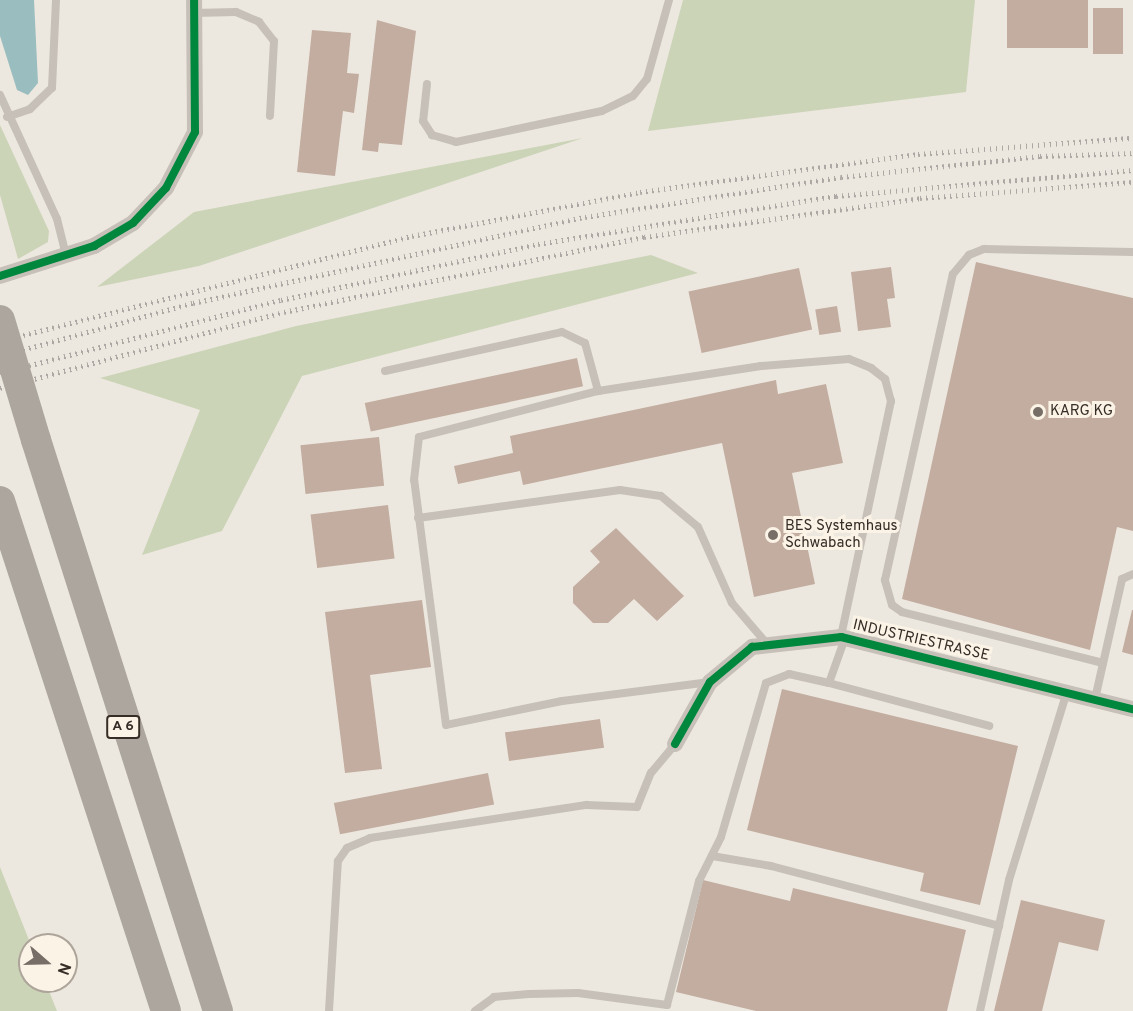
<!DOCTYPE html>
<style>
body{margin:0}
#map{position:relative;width:1133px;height:1011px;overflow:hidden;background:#ede8df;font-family:Overpass,sans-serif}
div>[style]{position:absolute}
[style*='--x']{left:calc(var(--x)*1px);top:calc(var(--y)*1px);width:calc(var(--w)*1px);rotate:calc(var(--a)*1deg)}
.green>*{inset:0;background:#ccd4b8}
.water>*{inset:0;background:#9abdc0}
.building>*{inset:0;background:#c2ada0;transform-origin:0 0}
.lane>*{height:8px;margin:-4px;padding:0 4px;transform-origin:4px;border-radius:4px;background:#c6c0b8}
.street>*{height:16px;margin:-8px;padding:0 8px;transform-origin:8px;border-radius:8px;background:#c6c0b8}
.highway>*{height:30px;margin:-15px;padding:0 15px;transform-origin:15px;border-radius:15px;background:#aca69e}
.rail>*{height:4.5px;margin-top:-2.25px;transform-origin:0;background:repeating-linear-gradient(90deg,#ada8a3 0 1.5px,transparent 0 6px)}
.highway-bridge>*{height:30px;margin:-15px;padding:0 15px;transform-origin:15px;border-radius:15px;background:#aca69e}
.cycleway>*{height:8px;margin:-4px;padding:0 4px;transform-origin:4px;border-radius:4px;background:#00873e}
.dots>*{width:16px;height:16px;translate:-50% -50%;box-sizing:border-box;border:3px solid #fbf3e6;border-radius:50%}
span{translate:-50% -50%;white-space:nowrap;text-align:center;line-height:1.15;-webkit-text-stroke:6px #fbf3e6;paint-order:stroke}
.shield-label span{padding:2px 4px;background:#fbf3e6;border:2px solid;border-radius:4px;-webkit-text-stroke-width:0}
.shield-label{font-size:14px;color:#372d27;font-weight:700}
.poi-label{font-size:15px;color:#372d27}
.left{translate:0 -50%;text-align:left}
.street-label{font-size:15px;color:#372d27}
.north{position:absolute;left:18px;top:933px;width:60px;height:60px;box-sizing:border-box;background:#fbf3e6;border:2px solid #ada49a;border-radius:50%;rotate:110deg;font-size:16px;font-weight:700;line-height:24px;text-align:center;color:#372d27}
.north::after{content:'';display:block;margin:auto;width:21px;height:27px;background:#776e67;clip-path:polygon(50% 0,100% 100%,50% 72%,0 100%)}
</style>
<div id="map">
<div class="green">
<i style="clip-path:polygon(683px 0,975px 0,966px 92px,648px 131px)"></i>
<i style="clip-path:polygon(0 125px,49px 231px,48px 242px,18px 259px,0 195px)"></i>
<i style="clip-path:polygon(583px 138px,199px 266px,97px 287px,194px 212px)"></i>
<i style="clip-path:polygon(651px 255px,698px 273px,302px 376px,222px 531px,142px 555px,200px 410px,100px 378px,296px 326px)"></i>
<i style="clip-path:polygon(0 867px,31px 945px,30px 981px,45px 981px,57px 1011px,0 1011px)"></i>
</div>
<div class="water">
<i style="clip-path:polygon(0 0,34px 0,38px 83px,28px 95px,17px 90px,0 36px)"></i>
</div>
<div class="building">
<i style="left:1007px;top:0;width:81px;height:48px"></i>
<i style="left:1093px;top:8px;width:30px;height:46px"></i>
<i style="clip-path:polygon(377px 20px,416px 31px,402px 145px,379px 143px,378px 152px,362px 150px)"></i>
<i style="clip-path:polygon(312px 30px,351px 33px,347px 73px,359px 74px,354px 113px,343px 111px,335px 176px,297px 172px)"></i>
<i style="clip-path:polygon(976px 262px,1133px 298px,1133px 531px,1117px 527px,1090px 650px,902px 599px)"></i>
<i style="clip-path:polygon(891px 267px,895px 298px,887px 299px,891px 327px,858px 331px,851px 272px)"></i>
<i style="left:799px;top:268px;width:63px;height:113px;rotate:78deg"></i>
<i style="left:837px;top:306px;width:26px;height:22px;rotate:81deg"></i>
<i style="left:577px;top:358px;width:29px;height:217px;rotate:78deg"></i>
<i style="clip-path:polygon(776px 380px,778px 394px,826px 384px,843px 463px,792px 473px,815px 584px,754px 597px,722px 443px,523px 485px,520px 471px,458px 484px,454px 466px,513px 453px,510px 436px)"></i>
<i style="left:379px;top:437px;width:49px;height:79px;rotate:84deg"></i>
<i style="left:388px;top:505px;width:54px;height:78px;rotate:83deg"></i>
<i style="clip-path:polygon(616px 528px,684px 596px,657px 621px,634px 599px,608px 623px,593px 623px,573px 603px,573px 587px,600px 562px,590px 551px)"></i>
<i style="clip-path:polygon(422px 600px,431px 667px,370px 675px,382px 769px,345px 773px,325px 612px)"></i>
<i style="clip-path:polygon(1132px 610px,1133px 610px,1133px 655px,1122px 652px)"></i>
<i style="clip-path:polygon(782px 689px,1018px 746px,980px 905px,920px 891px,924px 873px,747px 830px)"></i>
<i style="left:600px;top:719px;width:29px;height:96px;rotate:82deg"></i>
<i style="left:488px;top:773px;width:32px;height:157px;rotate:79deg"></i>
<i style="clip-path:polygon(703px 880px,790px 901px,793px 888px,966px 930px,947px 1011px,756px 1011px,676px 992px)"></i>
<i style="clip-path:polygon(1021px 900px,1105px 920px,1098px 951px,1059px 942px,1042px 1011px,994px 1011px)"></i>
</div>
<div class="lane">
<i style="--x:194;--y:13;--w:42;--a:-1.4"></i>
<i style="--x:236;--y:12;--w:25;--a:23"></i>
<i style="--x:259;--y:22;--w:24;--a:52"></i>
<i style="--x:274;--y:41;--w:75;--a:93.1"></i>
<i style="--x:427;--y:84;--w:37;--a:96"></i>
<i style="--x:423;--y:121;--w:17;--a:57"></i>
<i style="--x:432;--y:135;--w:25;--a:16"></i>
<i style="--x:456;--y:142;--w:149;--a:-12"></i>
<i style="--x:602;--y:111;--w:34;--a:-26"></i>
<i style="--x:633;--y:96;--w:22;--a:-51"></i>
<i style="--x:647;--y:79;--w:82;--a:-74.4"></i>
<i style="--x:0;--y:95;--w:136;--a:65.3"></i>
<i style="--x:57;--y:219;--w:37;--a:76"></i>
<i style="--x:7;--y:117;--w:24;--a:-19"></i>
<i style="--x:30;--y:109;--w:30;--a:-44"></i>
<i style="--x:52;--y:88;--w:88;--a:-87.4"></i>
<i style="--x:385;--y:371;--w:181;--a:-12.4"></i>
<i style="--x:562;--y:332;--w:25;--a:26"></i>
<i style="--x:585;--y:343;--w:50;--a:74.8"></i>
<i style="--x:418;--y:518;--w:204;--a:-7.9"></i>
<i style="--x:620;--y:490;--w:41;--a:8.3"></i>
<i style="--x:661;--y:496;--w:48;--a:40"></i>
<i style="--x:698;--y:527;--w:83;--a:65.9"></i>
<i style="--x:732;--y:603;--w:55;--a:49.4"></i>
<i style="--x:1103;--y:663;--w:207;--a:-165.8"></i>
<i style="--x:902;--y:612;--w:12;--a:-145"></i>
<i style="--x:892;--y:605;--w:26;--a:-106"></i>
<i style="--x:885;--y:580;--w:313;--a:-77.5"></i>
<i style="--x:953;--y:274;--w:25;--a:-50"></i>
<i style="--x:969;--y:255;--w:16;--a:-22"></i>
<i style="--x:984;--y:249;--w:149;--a:1.2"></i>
<i style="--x:710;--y:682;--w:149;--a:172.7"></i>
<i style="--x:562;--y:701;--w:118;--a:168.3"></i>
<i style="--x:446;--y:725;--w:247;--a:-97.4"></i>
<i style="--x:414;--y:480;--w:43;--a:-83.4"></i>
<i style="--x:419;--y:437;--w:185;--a:-14.4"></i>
<i style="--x:598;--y:391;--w:165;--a:-8.7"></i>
<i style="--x:761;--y:366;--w:88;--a:-4.5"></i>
<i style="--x:849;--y:359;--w:24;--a:22"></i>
<i style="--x:871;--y:368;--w:18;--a:38"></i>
<i style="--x:885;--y:379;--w:23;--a:75"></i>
<i style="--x:891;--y:401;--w:241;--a:102"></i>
<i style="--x:829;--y:683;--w:166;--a:15"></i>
<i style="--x:1095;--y:699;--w:123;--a:-77.3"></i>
<i style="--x:1122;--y:579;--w:12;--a:-24"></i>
<i style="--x:712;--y:856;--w:60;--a:9.6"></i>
<i style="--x:771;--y:866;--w:236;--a:14.7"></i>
<i style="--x:329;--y:1011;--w:150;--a:-86.6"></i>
<i style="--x:338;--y:861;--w:16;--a:-55"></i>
<i style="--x:347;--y:848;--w:25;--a:-23"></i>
<i style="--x:370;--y:838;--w:219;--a:-8.7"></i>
<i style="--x:586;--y:805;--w:51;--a:2.2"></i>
<i style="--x:637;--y:807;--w:37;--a:-68"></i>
<i style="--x:651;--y:773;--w:38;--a:-50"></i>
<i style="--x:475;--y:1011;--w:24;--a:-36"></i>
<i style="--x:494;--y:997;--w:35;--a:-5"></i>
<i style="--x:529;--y:994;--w:49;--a:-1.2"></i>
<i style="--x:578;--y:993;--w:90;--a:7.7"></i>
<i style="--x:667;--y:1005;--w:128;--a:-75.5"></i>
<i style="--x:699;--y:881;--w:49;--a:-63.4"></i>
<i style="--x:721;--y:837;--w:160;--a:-73.7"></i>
<i style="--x:766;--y:683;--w:25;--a:-21"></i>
<i style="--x:789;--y:674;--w:41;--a:12.7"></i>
<i style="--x:829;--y:683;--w:48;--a:-70.4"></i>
<i style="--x:980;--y:1011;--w:134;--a:-77.5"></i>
<i style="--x:1009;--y:880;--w:197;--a:-72.9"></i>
</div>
<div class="street">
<i style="--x:0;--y:276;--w:99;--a:-17.7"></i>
<i style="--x:94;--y:246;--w:45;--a:-30.5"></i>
<i style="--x:133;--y:223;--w:48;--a:-46.7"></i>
<i style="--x:166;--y:188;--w:63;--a:-62.6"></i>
<i style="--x:195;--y:132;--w:132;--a:-90.4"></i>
<i style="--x:675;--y:744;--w:71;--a:-60.6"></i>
<i style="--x:710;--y:682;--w:55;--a:-39.8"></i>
<i style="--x:752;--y:647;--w:90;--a:-6.4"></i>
<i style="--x:841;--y:637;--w:301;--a:13.9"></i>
</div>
<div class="highway">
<i style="--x:36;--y:440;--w:599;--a:72.32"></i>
<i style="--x:0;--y:501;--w:536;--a:71.97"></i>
</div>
<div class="rail">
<i style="--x:0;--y:341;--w:425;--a:-14.3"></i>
<i style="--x:412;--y:236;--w:232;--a:-10.9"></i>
<i style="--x:640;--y:192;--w:281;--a:-7.8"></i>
<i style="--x:918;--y:154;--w:216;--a:-4.3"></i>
<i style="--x:0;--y:356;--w:200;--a:-15.4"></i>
<i style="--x:193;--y:303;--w:401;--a:-12.4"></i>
<i style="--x:585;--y:217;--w:259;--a:-8.9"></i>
<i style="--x:841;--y:177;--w:200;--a:-6"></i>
<i style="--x:1040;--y:156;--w:93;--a:-1.8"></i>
<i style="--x:0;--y:373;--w:290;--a:-14.6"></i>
<i style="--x:281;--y:300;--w:263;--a:-12.3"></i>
<i style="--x:538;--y:244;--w:302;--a:-9.2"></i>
<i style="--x:836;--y:196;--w:298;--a:-5"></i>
<i style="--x:0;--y:388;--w:294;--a:-15"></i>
<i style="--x:284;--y:312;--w:368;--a:-11.8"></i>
<i style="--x:644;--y:237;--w:279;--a:-8"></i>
<i style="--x:920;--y:198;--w:214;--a:-4.3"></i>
</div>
<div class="highway-bridge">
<i style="--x:0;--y:320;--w:125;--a:73.3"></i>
</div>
<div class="cycleway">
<i style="--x:0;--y:276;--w:99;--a:-17.7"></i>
<i style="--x:94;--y:246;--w:45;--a:-30.5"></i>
<i style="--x:133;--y:223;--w:48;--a:-46.7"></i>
<i style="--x:166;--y:188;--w:63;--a:-62.6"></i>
<i style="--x:195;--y:132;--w:132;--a:-90.4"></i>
<i style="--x:675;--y:744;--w:71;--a:-60.6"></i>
<i style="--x:710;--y:682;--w:55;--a:-39.8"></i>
<i style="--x:752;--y:647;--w:90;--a:-6.4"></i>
<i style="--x:841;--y:637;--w:301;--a:13.9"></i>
</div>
<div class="dots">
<i style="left:1038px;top:412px;background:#776e67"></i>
<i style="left:773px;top:535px;background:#776e67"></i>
</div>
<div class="shield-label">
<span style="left:123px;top:727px">A 6</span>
</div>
<div class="poi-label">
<span class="left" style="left:1050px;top:412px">KARG KG</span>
<span class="left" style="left:785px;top:535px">BES Systemhaus<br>Schwabach</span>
</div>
<div class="street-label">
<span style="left:921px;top:641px;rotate:13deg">INDUSTRIESTRASSE</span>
</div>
<div class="north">N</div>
</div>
